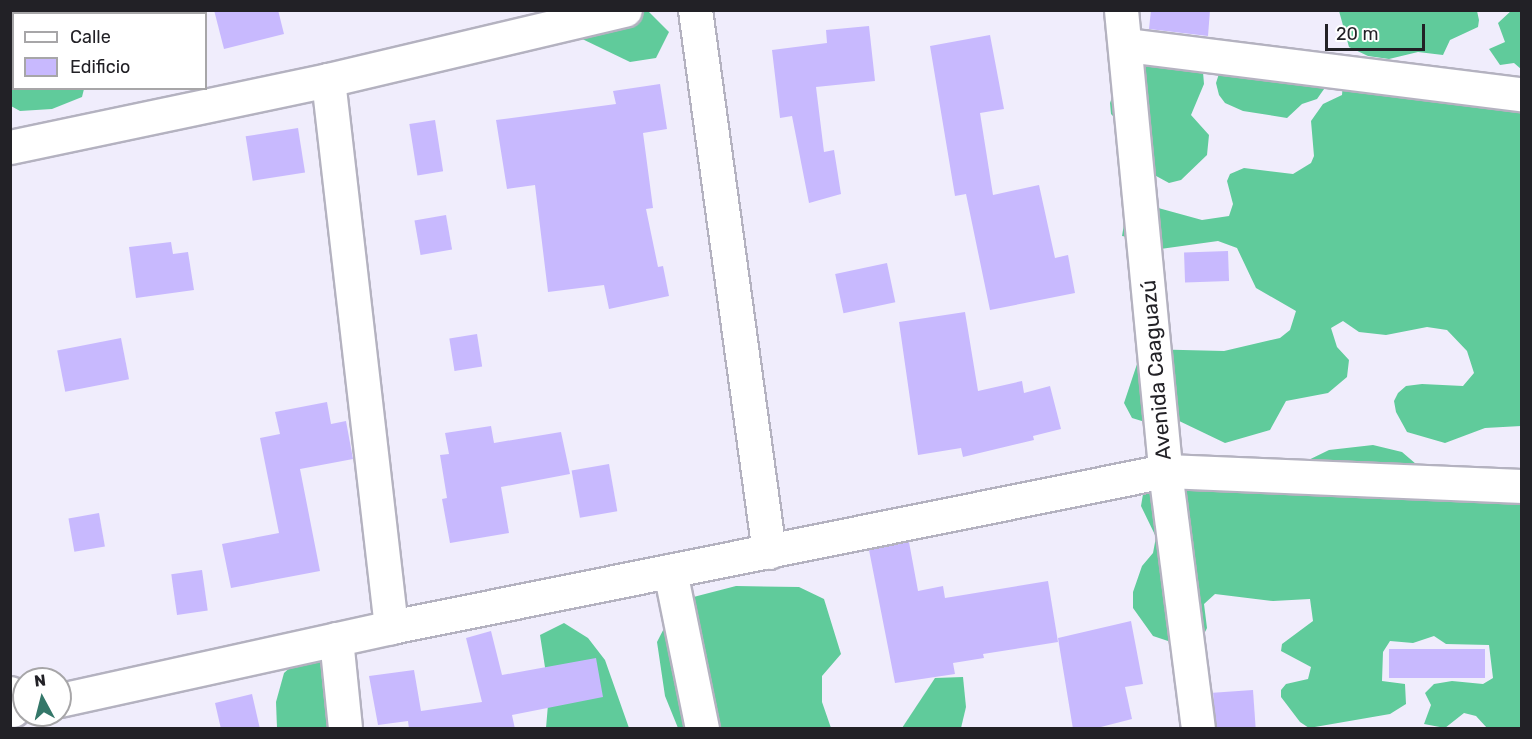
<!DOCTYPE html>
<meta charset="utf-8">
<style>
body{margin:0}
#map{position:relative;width:1532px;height:739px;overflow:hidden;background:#f0edfc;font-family:Rubik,sans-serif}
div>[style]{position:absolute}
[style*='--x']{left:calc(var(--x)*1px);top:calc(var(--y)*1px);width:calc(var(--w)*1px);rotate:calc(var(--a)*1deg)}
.forest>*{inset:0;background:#60cb9b}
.building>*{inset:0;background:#c8b9fe;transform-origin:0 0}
.roads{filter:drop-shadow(2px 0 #b4b2c0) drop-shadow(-2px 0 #b4b2c0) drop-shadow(0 2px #b4b2c0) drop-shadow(0 -2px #b4b2c0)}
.minor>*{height:33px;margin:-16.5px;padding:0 16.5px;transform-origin:16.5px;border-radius:16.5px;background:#fff}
span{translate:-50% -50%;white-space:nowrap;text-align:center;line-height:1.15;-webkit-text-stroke:4.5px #fff;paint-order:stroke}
.street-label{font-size:21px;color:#222126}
.frame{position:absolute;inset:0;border:12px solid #222126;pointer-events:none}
.legend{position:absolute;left:12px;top:12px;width:195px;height:78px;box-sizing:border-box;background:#fff;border:2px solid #a7a6a8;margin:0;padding:8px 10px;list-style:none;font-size:18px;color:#222126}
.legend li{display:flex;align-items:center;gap:12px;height:30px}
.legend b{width:30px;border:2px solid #a7a6a8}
.north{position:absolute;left:12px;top:667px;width:60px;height:60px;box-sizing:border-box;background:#fff;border:2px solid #a7a6a8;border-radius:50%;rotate:353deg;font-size:16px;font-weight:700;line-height:24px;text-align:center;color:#222126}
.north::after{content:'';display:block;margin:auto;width:21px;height:27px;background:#347769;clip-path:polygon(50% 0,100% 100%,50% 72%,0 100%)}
.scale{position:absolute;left:1325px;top:24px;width:100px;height:27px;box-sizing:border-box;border:3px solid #222126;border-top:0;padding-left:8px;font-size:18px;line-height:21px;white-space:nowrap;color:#222126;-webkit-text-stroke:4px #fff;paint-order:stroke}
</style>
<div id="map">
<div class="forest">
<i style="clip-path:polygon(1512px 10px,1521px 11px,1521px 69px,1514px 63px,1500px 65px,1489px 49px,1505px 42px,1498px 23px)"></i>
<i style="clip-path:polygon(562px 11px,648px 11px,669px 32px,656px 58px,630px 62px,576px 36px)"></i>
<i style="clip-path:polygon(1339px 11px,1477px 11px,1479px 20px,1478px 27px,1450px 40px,1443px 55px,1418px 52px,1389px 59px,1368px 56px,1349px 47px)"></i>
<i style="clip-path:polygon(13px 31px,14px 88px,84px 89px,82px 97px,52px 109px,20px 111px,11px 106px)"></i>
<i style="clip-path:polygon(1224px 58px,1329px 82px,1317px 99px,1302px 104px,1287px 118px,1243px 111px,1225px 103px,1219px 95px,1216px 83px)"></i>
<i style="clip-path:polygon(1176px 60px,1203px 72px,1204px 84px,1191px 115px,1209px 135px,1207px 155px,1181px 180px,1169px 183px,1147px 171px,1123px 126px,1111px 114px,1110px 103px,1117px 83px,1140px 66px)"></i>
<i style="clip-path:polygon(1343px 83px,1521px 89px,1521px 426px,1485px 428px,1445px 443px,1407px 432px,1396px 412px,1394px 401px,1398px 393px,1406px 386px,1422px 384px,1463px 386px,1474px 373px,1467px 351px,1447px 330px,1427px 327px,1386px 335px,1359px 332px,1343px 321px,1331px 328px,1337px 347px,1349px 360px,1347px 377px,1328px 393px,1286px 401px,1270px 430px,1225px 443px,1175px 419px,1145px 422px,1132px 418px,1124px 403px,1142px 349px,1224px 351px,1280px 338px,1290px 330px,1296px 311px,1256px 288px,1237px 248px,1218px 241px,1146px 251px,1133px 238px,1122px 236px,1125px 218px,1151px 206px,1202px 220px,1229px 216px,1233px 204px,1227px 181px,1230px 174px,1244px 168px,1293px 174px,1311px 163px,1314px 156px,1311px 121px,1323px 104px,1342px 95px)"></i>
<i style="clip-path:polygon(1373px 445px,1402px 452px,1437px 482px,1521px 475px,1521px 728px,1487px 728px,1476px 716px,1464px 713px,1445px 728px,1424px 724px,1431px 705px,1425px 693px,1434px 684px,1452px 681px,1483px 684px,1493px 678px,1489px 645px,1446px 644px,1434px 636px,1413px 643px,1390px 641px,1383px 652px,1382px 681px,1405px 684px,1406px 704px,1390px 714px,1309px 728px,1300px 722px,1281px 697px,1281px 690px,1286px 684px,1308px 679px,1311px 667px,1281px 651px,1282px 644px,1313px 621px,1310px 599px,1273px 601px,1215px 594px,1204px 604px,1207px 628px,1202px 638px,1180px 645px,1153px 636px,1133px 608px,1133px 592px,1142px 566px,1153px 553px,1156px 537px,1141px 506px,1145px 482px,1189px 467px,1216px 490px,1245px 491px,1329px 450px)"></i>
<i style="clip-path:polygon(736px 586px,799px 587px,824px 599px,841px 654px,822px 676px,822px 702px,831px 728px,678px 728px,665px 696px,657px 642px,678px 601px)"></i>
<i style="clip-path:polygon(564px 623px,588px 638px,605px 660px,629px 728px,546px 728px,549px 693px,540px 635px)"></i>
<i style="clip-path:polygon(318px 651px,354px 728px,277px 728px,276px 702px,284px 673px,305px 654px)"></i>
<i style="clip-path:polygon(963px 677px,966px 707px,961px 728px,902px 728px,935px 678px)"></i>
</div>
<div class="building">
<i style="clip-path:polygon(214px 10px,278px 10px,284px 34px,224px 49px)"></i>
<i style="clip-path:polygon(1151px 10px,1210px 10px,1208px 36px,1149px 29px)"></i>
<i style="clip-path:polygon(869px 26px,875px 81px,816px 87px,824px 152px,834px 150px,841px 194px,809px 203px,792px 116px,780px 118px,772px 50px,827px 43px,826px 30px)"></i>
<i style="clip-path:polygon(990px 35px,1004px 109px,980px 113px,993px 195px,1039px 185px,1055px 258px,1068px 255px,1075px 293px,990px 310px,966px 194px,955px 196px,930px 46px)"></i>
<i style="clip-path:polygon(660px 84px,667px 129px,643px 133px,653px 208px,646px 209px,658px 267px,663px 266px,669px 296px,609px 309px,604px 285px,548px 292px,535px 185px,507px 189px,496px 120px,616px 104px,613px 91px)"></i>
<i style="left:435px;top:120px;width:52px;height:26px;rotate:81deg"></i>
<i style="left:298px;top:128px;width:45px;height:53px;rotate:81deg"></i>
<i style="left:446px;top:215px;width:35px;height:32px;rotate:80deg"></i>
<i style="clip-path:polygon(171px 242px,173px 254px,188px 252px,194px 290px,136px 298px,129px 247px)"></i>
<i style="left:1228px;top:251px;width:30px;height:44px;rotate:88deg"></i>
<i style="left:887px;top:263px;width:40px;height:53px;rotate:78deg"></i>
<i style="clip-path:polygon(965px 312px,978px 391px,1022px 381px,1024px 393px,1050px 386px,1061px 429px,1033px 436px,1034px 440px,963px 457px,961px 448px,918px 455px,899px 322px)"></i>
<i style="left:477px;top:334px;width:33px;height:28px;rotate:81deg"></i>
<i style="left:121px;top:338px;width:42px;height:65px;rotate:79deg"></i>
<i style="clip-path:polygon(327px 402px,331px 424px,346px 421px,353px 459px,300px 469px,320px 571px,231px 588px,222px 544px,279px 533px,260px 438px,280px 434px,275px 412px)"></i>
<i style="clip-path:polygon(491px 426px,494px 443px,561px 432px,570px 474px,501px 487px,509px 533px,450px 543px,442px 499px,447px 498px,440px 455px,449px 454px,445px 433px)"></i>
<i style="left:609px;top:464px;width:48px;height:38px;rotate:80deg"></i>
<i style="left:99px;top:513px;width:34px;height:31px;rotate:80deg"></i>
<i style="clip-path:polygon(909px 542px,918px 591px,943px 586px,945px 598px,1048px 581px,1058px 642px,983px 654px,984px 658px,953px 663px,955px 674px,895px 683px,869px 550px)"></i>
<i style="left:202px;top:570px;width:41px;height:31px;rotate:82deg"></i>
<i style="clip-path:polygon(1131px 621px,1143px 684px,1125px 687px,1132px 719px,1093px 729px,1073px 729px,1058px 638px)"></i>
<i style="clip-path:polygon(491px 631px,502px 675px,596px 658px,603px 697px,512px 715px,515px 729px,409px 729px,408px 721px,378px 725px,369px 676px,414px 670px,421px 711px,482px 702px,466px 638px)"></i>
<i style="left:1389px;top:649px;width:96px;height:29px"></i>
<i style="left:1253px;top:690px;width:39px;height:40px;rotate:86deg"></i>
<i style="clip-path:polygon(252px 694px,260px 729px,221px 729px,215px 703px)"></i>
</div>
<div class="roads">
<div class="minor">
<i style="--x:695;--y:10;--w:547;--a:82.23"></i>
<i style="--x:1121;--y:10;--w:463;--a:84.5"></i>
<i style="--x:1165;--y:471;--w:259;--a:82.7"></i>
<i style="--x:1126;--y:45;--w:399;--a:7.1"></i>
<i style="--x:328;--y:80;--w:551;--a:83.43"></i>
<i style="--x:10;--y:147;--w:325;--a:-11.9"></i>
<i style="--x:328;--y:80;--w:305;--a:-13.3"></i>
<i style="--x:670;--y:571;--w:160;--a:78.5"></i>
<i style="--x:336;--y:639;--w:89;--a:84.2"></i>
<i style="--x:10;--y:693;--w:17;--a:80"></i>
<i style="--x:60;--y:700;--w:339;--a:-12.4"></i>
<i style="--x:391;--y:627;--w:790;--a:-11.4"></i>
<i style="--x:1165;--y:471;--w:357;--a:2.4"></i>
</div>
</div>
<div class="street-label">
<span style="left:1156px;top:370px;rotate:-95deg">Avenida Caaguazú</span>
</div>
<div class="frame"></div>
<ul class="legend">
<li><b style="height:8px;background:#fff"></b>Calle</li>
<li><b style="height:16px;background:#c8b9fe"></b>Edificio</li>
</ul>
<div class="north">N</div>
<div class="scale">20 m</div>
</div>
